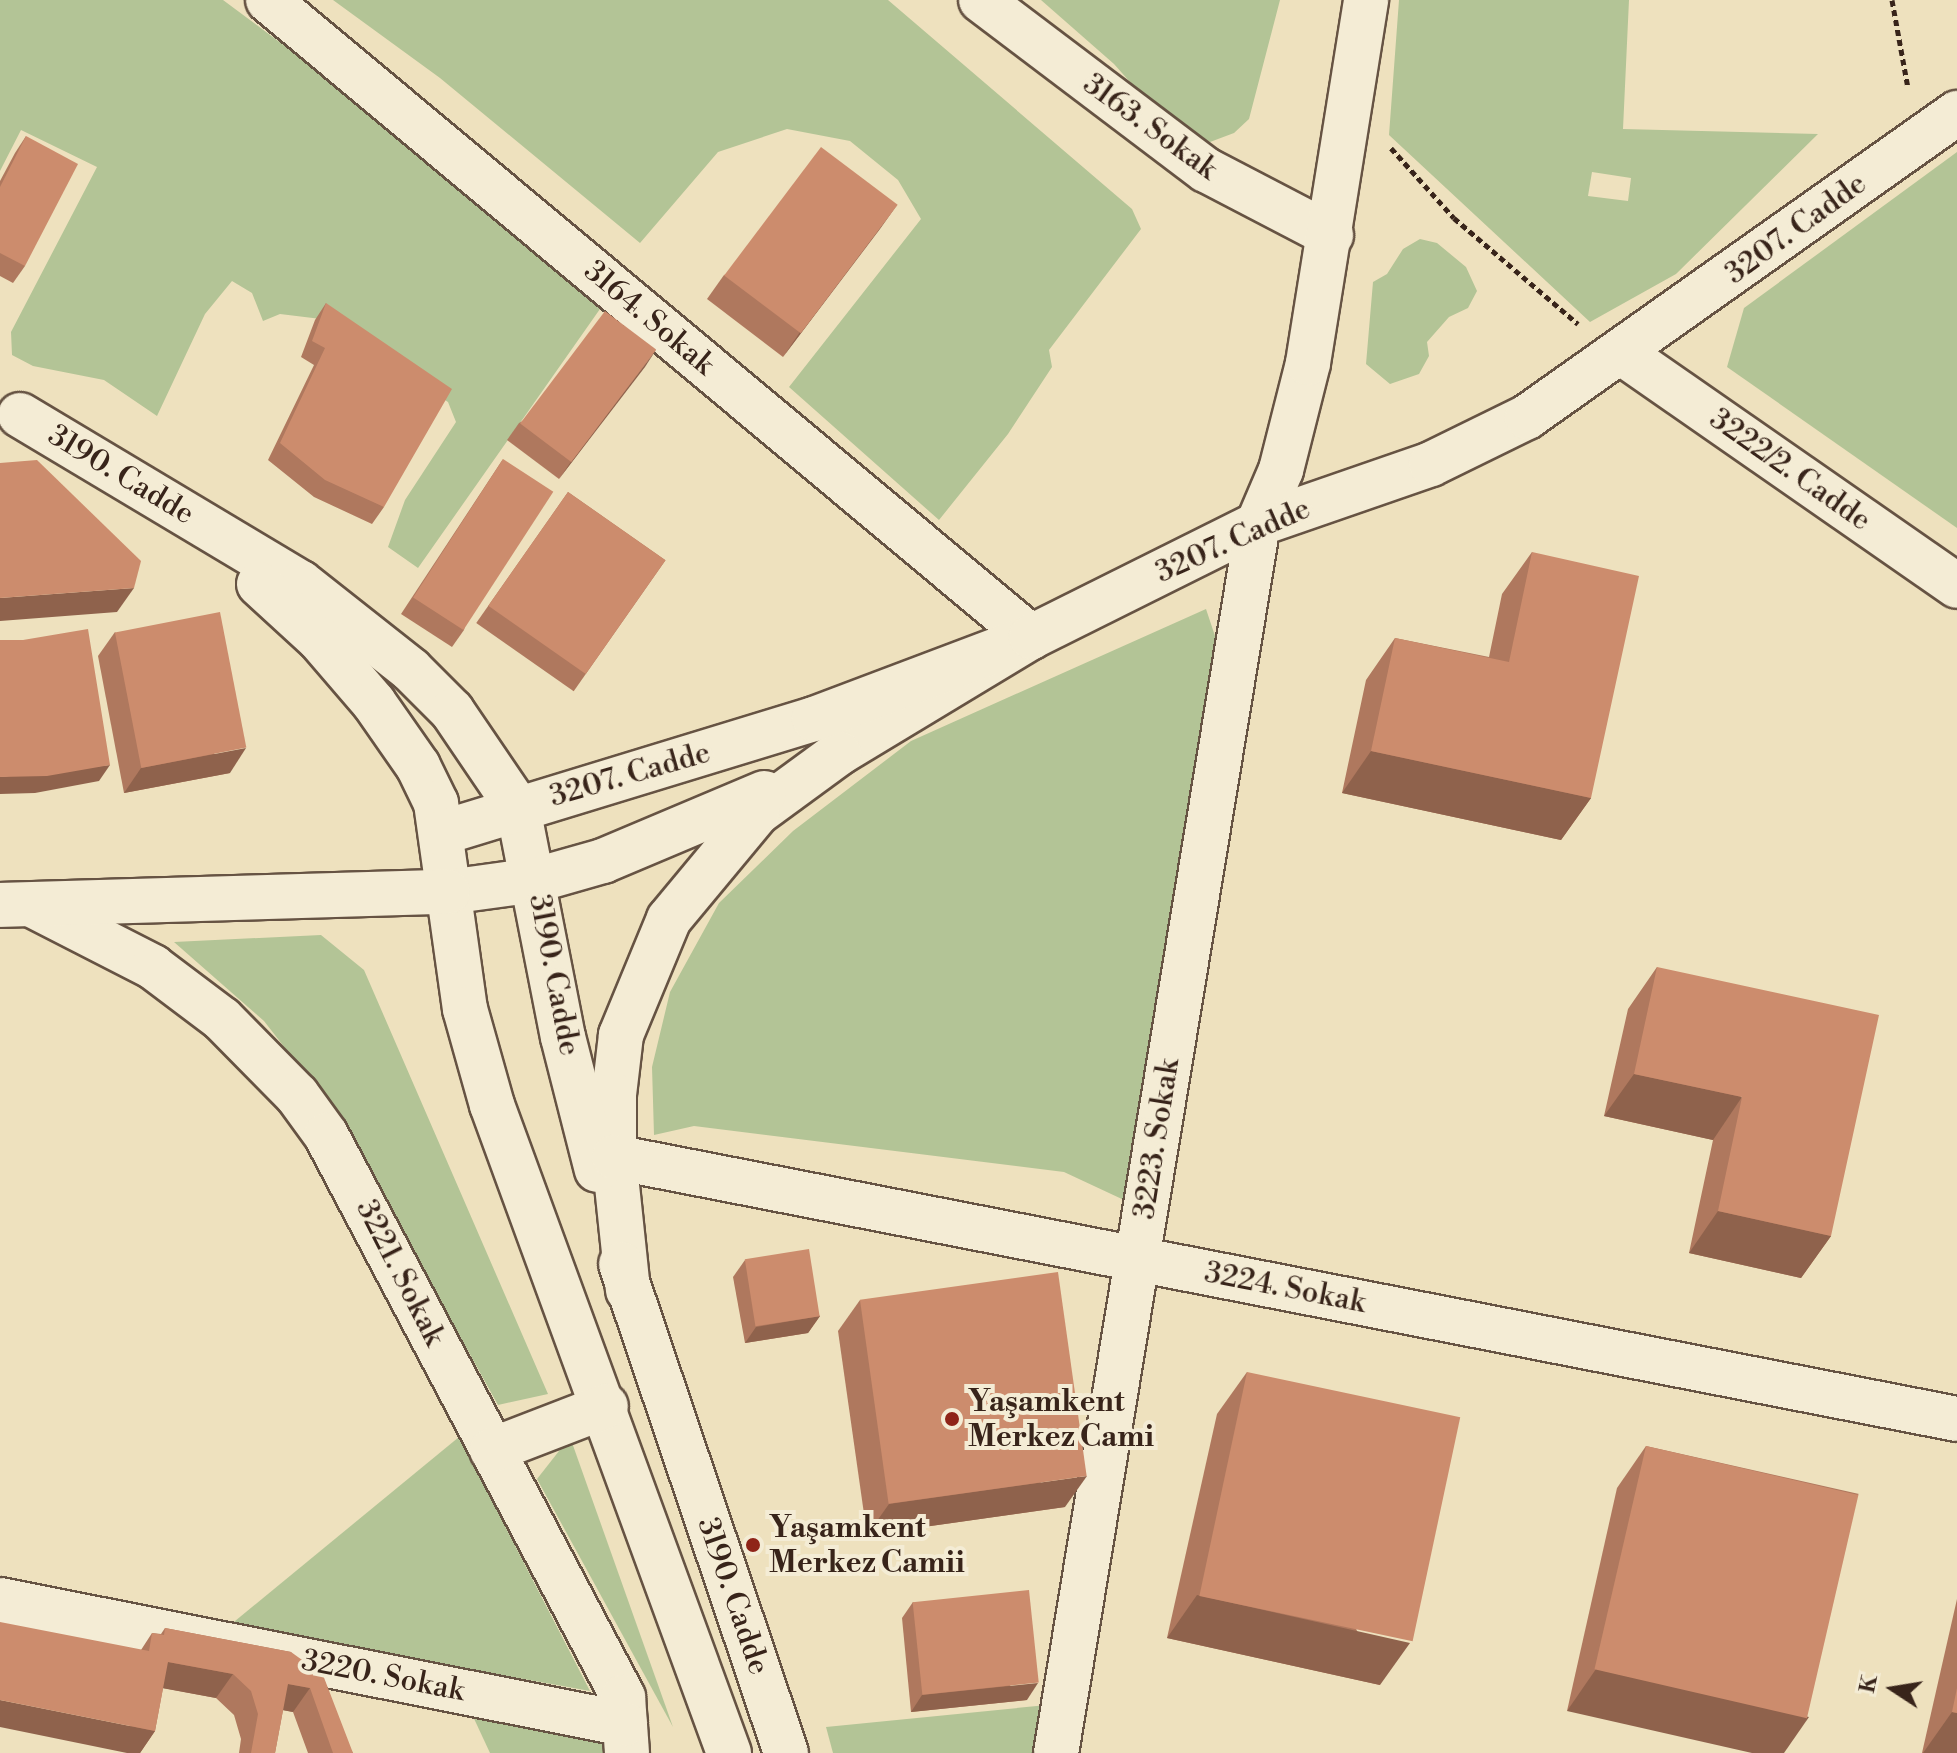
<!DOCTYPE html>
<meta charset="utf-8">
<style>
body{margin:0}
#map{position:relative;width:1957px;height:1753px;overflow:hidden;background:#eee1be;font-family:"Libre Bodoni",serif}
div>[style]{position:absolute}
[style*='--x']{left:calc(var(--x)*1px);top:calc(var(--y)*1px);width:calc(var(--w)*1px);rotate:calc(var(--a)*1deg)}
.green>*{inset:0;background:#b3c496}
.path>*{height:5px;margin-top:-2.5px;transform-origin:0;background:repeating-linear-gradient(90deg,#38241a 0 6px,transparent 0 10px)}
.roads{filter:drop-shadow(2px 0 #665343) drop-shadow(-2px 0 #665343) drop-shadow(0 2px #665343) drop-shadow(0 -2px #665343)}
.street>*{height:44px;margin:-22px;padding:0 22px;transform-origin:22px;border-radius:22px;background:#f4ecd5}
.secondary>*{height:44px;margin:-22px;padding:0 22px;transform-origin:22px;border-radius:22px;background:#f4ecd5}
.wall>*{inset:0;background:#af785e;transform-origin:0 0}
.shaded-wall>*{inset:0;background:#8f624c}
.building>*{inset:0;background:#cc8c6d;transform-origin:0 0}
.dots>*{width:22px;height:22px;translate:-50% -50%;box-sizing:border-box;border:4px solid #f4ecd5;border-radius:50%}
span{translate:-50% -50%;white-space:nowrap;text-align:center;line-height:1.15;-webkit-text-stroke:8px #f4ecd5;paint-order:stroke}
.street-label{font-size:30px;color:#38241a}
.poi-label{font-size:30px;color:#38241a;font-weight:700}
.left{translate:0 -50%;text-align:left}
.north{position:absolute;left:1853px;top:1649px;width:80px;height:80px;-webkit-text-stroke:6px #f4ecd5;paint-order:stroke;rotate:282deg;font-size:22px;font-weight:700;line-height:32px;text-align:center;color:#38241a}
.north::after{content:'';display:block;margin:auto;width:28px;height:36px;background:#38241a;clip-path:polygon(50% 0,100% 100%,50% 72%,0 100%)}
</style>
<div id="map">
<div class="green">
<i style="clip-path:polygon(0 0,223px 0,400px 132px,607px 299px,418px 568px,388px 547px,405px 500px,456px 422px,448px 402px,321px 319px,280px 314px,263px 321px,252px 293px,232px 281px,205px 314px,157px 416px,104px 380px,33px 366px,12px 355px,11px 332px,97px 167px,21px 130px,0 171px)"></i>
<i style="clip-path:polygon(333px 0,888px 0,1132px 209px,1141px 229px,1049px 350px,1052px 367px,1008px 434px,939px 520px,789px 387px,921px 219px,898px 180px,850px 141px,787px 129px,718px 152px,640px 243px,440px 78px)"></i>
<i style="clip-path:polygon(1041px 0,1280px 0,1249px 119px,1234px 133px,1210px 142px,1162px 118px,1114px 64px)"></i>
<i style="clip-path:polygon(evenodd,1399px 0,1629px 0,1623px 129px,1818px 134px,1676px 274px,1590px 322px,1389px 135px,1399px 0,1592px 172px,1631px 178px,1628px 201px,1588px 196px,1592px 172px)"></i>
<i style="clip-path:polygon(1957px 152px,1957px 528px,1727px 367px,1744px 308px)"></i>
<i style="clip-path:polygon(1420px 239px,1437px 243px,1466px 267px,1477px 291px,1468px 308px,1449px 317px,1427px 342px,1429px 356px,1419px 374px,1390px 384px,1366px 364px,1373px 282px,1387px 274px,1403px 249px)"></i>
<i style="clip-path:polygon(1206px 609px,1216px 639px,1124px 1200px,1064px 1172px,694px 1126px,654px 1135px,652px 1067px,670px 992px,719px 903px,793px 831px,911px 741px)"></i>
<i style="clip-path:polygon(321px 935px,364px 970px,548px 1394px,498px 1405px,338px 1116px,264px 1021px,174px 942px)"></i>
<i style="clip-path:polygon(459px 1437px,590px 1691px,229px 1626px)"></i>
<i style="clip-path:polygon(570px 1437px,673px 1727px,537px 1479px)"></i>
<i style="clip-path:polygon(1047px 1705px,1036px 1753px,833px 1753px,826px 1727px)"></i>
<i style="clip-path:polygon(470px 1710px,603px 1744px,604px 1753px,490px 1753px)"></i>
</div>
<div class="path">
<i style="--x:1892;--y:0;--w:89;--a:79.7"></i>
<i style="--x:1391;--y:148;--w:94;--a:48"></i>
<i style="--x:1454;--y:218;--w:163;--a:40.5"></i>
</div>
<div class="roads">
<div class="street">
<i style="--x:268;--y:0;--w:994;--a:39.86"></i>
<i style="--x:1031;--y:637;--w:224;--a:148.9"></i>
<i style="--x:839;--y:753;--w:102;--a:143.8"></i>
<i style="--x:757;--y:813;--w:138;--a:129.7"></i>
<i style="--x:669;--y:919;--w:126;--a:112.5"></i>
<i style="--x:621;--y:1035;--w:60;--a:96.7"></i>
<i style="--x:614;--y:1095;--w:62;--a:90"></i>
<i style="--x:614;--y:1157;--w:134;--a:84"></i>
<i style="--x:981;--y:0;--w:282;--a:37.1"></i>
<i style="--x:1206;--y:170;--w:141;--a:27.5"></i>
<i style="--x:1622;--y:353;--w:408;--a:34.8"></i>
<i style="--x:20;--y:415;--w:327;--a:30.9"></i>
<i style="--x:301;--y:583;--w:140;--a:38.3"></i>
<i style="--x:411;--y:670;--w:58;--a:45"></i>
<i style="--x:452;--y:711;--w:117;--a:55.8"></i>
<i style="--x:518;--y:808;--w:233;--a:78.9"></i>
<i style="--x:563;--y:1037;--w:137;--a:75.7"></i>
<i style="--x:259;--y:584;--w:81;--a:42.5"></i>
<i style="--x:319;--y:639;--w:84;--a:49.3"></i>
<i style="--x:374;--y:703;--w:77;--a:55.1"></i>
<i style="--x:418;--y:766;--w:41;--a:64.1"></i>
<i style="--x:436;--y:803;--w:208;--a:82"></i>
<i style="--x:465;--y:1009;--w:100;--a:74.3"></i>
<i style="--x:492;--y:1105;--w:690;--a:69.91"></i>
<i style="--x:448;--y:892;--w:89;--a:-7.8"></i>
<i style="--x:536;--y:880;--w:70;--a:-15.8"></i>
<i style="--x:603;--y:861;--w:175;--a:-22.9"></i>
<i style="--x:32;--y:905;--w:136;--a:27.1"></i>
<i style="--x:153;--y:967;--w:86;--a:37"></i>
<i style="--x:222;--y:1019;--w:107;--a:45.4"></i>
<i style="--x:297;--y:1095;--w:49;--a:54.1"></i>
<i style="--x:326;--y:1135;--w:636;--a:62.14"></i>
<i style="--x:623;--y:1697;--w:56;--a:85.9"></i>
<i style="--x:614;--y:1157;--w:1368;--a:11.04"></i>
<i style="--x:621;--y:1264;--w:516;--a:71.35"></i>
<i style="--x:492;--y:1450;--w:122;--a:-21.1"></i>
<i style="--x:0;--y:1600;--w:637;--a:11.22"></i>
<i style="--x:1056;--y:1753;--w:1245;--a:-80.67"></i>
<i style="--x:1258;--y:524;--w:183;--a:-19.1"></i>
<i style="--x:1431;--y:464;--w:107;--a:-26.1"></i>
<i style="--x:1527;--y:417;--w:527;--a:-35.26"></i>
</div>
<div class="secondary">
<i style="--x:441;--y:833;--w:390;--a:-17"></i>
<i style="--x:814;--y:719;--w:232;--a:-20.7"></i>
<i style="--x:1031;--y:637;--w:254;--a:-26.5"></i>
<i style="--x:1258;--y:524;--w:59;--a:-66.9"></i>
<i style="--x:1281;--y:470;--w:110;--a:-75.8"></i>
<i style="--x:1308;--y:363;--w:368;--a:-80.9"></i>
<i style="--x:0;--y:905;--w:448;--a:-1.7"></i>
</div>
</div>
<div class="wall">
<i style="clip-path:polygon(26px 136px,25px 266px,13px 283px,0 276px,0 181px,15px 153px)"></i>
<i style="clip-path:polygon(897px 205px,783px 357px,707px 299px,724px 275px)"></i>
<i style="clip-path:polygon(326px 303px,384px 507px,372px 524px,314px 497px,268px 460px,314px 365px,301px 357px,315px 320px)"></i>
<i style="clip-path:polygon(656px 350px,559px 479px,507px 440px,519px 423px)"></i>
<i style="clip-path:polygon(503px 459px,464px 630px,452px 647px,401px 614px)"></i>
<i style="left:568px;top:492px;width:119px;height:160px;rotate:35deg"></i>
<i style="clip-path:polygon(1532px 552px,1591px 798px,1561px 840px,1342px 793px,1366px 680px,1395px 638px,1489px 657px,1502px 594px)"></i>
<i style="clip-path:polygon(115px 632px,230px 773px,124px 793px,98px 656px)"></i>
<i style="clip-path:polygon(1657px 967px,1831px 1236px,1801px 1278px,1689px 1253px,1713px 1140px,1604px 1116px,1628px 1009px)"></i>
<i style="clip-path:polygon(745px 1260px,820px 1316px,808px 1333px,745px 1343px,733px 1277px)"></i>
<i style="clip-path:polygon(860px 1300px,1065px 1507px,867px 1535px,838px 1331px)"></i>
<i style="clip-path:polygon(1247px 1372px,1380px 1685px,1167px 1638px,1217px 1414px)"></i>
<i style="clip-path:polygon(1646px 1446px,1859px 1494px,1567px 1711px,1617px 1488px)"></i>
<i style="clip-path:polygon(1957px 1599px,1957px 1753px,1922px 1753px)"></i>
<i style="clip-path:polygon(913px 1602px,1027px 1700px,911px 1712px,902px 1618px)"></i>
<i style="clip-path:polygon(165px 1628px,291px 1652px,353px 1753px,308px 1753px,293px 1712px,283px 1710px,275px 1753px,239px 1753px,241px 1739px,234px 1715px,216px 1698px,163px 1688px,155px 1731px,140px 1753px,127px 1753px,141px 1650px,152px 1633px,161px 1634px)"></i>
</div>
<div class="shaded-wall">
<i style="clip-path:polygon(897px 205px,880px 229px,783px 357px,800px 332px)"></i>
<i style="clip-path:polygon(656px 350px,645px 367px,559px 479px,570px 463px)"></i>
<i style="clip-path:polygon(134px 588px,117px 612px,0 621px,0 598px)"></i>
<i style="clip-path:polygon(246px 748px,230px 773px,124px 793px,141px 768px)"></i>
<i style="clip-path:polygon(1371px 751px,1591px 798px,1561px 840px,1342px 793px)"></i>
<i style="clip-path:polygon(110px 765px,99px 781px,35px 793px,0 794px,0 777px)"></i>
<i style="clip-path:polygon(1634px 1074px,1742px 1097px,1713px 1140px,1604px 1116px)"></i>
<i style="clip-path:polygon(1718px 1211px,1831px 1236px,1801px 1278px,1689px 1253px)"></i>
<i style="clip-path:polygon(820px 1316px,808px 1333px,745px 1343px,756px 1327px)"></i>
<i style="clip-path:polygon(1087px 1476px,1065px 1507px,867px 1535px,889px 1504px)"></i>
<i style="clip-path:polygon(1197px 1595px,1410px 1643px,1380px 1685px,1167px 1638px)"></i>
<i style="clip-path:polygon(168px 1662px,233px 1674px,216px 1698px,151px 1686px)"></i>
<i style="clip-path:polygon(1596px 1669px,1809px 1717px,1784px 1753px,1752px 1753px,1567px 1711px)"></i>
<i style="clip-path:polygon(1038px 1683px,1027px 1700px,911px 1712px,922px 1695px)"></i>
<i style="clip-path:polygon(288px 1684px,310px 1688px,293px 1712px,271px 1708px)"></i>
<i style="clip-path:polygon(0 1700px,155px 1731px,140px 1753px,127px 1753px,0 1727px)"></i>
<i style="clip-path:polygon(1952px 1712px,1957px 1713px,1957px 1753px,1923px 1753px)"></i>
</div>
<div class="building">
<i style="clip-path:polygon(26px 136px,78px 164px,25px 266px,0 253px,0 187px)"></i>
<i style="left:821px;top:147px;width:96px;height:161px;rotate:37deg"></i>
<i style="clip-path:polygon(326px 303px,452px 389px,384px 507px,325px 480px,280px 443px,325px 348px,312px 341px)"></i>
<i style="left:605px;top:311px;width:64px;height:141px;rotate:37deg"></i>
<i style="left:503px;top:459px;width:60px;height:165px;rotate:33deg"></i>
<i style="clip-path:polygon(37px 460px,141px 561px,134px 588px,0 598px,0 463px)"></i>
<i style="left:568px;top:492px;width:119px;height:139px;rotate:35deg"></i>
<i style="clip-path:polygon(1532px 552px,1639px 576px,1591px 798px,1371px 751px,1395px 638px,1509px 662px)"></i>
<i style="left:220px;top:612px;width:138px;height:107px;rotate:79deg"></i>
<i style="clip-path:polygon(88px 629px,110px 765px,47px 776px,0 777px,0 640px,23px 640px)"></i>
<i style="clip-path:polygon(1657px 967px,1879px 1015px,1831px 1236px,1718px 1211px,1742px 1097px,1634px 1074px)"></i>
<i style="left:809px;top:1249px;width:68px;height:65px;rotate:81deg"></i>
<i style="left:1058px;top:1272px;width:206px;height:200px;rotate:82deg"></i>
<i style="left:1247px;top:1372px;width:218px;height:229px;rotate:12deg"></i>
<i style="left:1646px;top:1446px;width:218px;height:229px;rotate:13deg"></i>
<i style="left:1029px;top:1590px;width:93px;height:117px;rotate:84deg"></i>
<i style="clip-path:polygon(0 1622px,149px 1651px,152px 1633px,164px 1635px,165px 1628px,291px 1652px,323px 1675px,353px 1753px,333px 1753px,310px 1688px,288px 1684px,275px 1753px,251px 1753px,258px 1714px,251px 1691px,233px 1674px,168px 1662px,155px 1731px,0 1700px)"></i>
<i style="clip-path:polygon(1957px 1688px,1957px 1713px,1952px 1712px)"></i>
</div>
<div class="dots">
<i style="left:952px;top:1419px;background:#8f2418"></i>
<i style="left:753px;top:1545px;background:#8f2418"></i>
</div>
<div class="street-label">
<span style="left:1150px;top:127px;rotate:36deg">3163. Sokak</span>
<span style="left:1796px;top:229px;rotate:-36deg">3207. Cadde</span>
<span style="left:649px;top:318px;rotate:40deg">3164. Sokak</span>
<span style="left:1790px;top:470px;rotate:35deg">3222/2. Cadde</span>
<span style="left:121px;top:475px;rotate:31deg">3190. Cadde</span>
<span style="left:1233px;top:541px;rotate:-24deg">3207. Cadde</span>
<span style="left:630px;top:775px;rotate:-16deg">3207. Cadde</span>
<span style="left:554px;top:975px;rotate:79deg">3190. Cadde</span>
<span style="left:1157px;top:1139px;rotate:-81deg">3223. Sokak</span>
<span style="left:400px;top:1273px;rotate:63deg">3221. Sokak</span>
<span style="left:1285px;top:1288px;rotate:11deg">3224. Sokak</span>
<span style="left:733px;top:1596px;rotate:71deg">3190. Cadde</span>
<span style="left:383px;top:1676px;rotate:11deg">3220. Sokak</span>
</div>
<div class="poi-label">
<span class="left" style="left:968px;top:1419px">Yaşamkent<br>Merkez Cami</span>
<span class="left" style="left:769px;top:1545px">Yaşamkent<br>Merkez Camii</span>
</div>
<div class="north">K</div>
</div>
